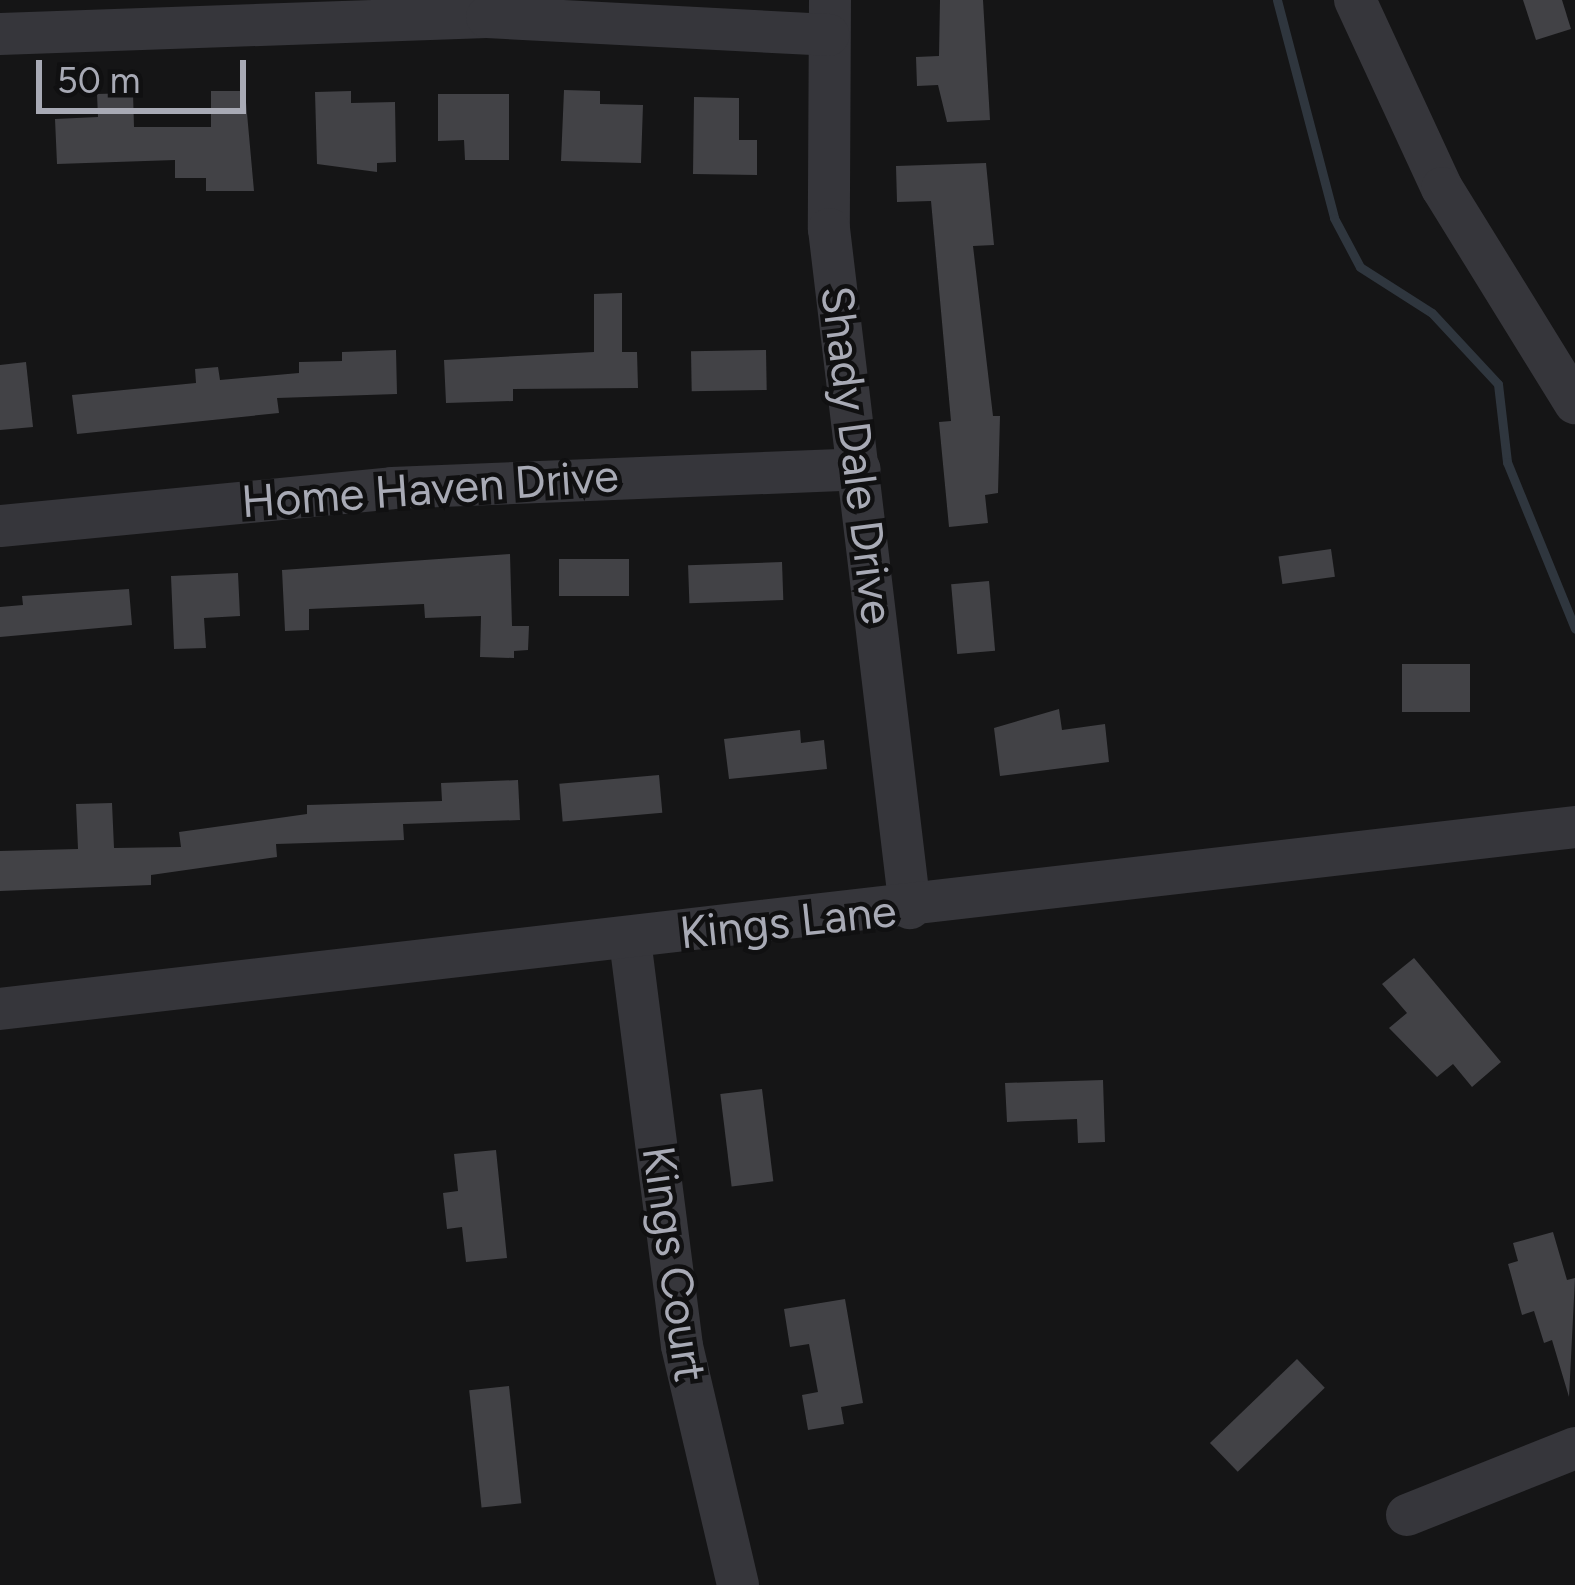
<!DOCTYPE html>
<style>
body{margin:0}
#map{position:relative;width:1575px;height:1585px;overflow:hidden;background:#151516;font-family:Figtree,sans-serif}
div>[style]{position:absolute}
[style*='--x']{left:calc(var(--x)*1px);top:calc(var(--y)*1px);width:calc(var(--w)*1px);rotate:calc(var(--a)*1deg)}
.stream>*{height:9px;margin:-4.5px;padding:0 4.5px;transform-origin:4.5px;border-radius:4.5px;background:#2f363e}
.building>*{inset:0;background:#424246;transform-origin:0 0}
.minor>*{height:42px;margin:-21px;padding:0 21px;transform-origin:21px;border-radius:21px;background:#36363b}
span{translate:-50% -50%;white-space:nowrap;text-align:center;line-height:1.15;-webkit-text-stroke:9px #101011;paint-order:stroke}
.street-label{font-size:45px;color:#a8aab5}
.scale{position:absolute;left:36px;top:60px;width:210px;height:54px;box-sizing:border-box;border:6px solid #a8aab5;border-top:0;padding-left:15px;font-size:36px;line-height:42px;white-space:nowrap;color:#a8aab5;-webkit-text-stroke:9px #101011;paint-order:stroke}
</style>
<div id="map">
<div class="stream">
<i style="--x:1277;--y:0;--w:225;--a:75.3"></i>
<i style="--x:1334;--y:218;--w:55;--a:62"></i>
<i style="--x:1360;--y:267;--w:85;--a:32.6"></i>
<i style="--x:1432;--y:313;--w:97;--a:47.1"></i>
<i style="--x:1498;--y:384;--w:79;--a:83.4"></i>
<i style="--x:1507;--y:462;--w:180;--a:67.8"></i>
</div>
<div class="building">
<i style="clip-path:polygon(940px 0,983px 0,990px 120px,947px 122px,938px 85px,917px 86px,916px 57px,939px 56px)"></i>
<i style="clip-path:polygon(1523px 0,1562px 0,1571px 29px,1536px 40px)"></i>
<i style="clip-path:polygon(564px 90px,600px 91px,600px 104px,643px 105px,641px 163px,561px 161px)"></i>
<i style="clip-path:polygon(211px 91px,245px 91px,254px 191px,206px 191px,206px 178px,175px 178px,175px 160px,57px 164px,55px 119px,98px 117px,97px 94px,133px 93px,134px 127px,211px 127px)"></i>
<i style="clip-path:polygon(351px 91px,351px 103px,395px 102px,396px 162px,377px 163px,377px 172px,317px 164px,315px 92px)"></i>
<i style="clip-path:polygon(438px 94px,509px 94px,509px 160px,465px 160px,464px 140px,438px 141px)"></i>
<i style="clip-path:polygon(694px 97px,739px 98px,739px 140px,757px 140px,757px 175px,693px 174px)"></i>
<i style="clip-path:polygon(986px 163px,994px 245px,973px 246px,993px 416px,1000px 416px,998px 493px,985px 495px,988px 523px,949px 527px,939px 422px,951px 421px,931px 201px,897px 202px,896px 166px)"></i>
<i style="clip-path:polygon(622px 293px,622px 352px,637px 352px,638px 388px,513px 389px,513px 401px,446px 403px,444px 360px,594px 352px,594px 294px)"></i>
<i style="clip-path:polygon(396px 350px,397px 394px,277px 398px,279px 413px,77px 434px,72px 395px,196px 383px,195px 369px,218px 367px,220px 380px,299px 373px,299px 362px,342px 361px,342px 352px)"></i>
<i style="left:766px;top:350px;width:40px;height:75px;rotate:89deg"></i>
<i style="clip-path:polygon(26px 362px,33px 427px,0 430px,0 365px)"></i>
<i style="left:1331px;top:549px;width:28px;height:53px;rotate:82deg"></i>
<i style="clip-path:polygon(510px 554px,512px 626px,529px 626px,528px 650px,514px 651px,514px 658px,480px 657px,481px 616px,425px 618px,424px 604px,309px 609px,309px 630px,285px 631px,282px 570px)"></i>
<i style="left:629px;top:559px;width:37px;height:70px;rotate:90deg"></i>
<i style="left:782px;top:562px;width:38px;height:94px;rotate:88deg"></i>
<i style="clip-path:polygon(238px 573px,240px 616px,204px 618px,206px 648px,174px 649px,171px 576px)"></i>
<i style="left:989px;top:581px;width:70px;height:38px;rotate:85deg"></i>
<i style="clip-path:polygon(129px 589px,132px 625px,0 637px,0 607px,23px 605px,22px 596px)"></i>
<i style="left:1402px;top:664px;width:68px;height:48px"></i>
<i style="clip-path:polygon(1059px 709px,1062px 730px,1105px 724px,1109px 762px,1000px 776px,994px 728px)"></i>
<i style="clip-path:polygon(800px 730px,801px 743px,824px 740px,827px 769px,729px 779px,724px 739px)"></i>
<i style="left:659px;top:775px;width:38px;height:100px;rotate:85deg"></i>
<i style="clip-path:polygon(518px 780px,520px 820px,403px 824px,404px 840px,276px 844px,277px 857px,151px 875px,151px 885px,0 891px,0 851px,78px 849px,76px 804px,112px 803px,114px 848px,181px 847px,179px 832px,307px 814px,307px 805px,442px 801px,441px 783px)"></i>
<i style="clip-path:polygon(1414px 958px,1501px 1062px,1472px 1087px,1453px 1064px,1437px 1077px,1389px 1028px,1407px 1013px,1382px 984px)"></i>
<i style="clip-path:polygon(1103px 1080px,1105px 1142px,1078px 1143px,1077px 1119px,1007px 1122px,1005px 1083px)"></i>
<i style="left:762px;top:1089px;width:93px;height:42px;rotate:83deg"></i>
<i style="clip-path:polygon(496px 1150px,507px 1258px,466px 1262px,462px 1227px,447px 1229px,443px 1193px,458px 1191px,454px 1154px)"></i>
<i style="clip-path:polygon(1553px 1232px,1567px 1280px,1575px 1278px,1569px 1397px,1552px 1340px,1544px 1343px,1534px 1311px,1522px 1315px,1508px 1264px,1518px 1261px,1513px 1243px)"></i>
<i style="clip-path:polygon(845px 1299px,863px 1403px,841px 1407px,844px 1424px,808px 1430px,802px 1395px,818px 1392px,809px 1344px,790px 1347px,784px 1309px)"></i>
<i style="left:1297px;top:1359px;width:40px;height:121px;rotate:46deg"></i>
<i style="left:509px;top:1386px;width:118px;height:40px;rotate:84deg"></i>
</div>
<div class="minor">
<i style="--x:830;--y:0;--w:229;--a:90.3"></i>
<i style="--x:829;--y:229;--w:684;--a:83.2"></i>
<i style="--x:1355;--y:0;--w:207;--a:65.2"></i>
<i style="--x:1442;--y:188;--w:253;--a:58.3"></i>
<i style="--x:0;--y:34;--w:487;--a:-2"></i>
<i style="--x:487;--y:17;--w:342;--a:3"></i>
<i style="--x:0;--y:526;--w:394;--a:-5.5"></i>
<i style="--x:392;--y:488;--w:468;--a:-2.3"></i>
<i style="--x:630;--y:940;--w:409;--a:82.7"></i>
<i style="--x:682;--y:1346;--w:245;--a:76.8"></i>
<i style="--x:0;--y:1009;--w:1585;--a:-6.59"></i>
<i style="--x:1407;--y:1515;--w:181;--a:-21.7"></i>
</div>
<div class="street-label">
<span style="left:857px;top:455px;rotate:83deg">Shady Dale Drive</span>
<span style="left:430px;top:489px;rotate:-4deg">Home Haven Drive</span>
<span style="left:788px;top:922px;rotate:-6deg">Kings Lane</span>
<span style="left:674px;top:1264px;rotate:82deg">Kings Court</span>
</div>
<div class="scale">50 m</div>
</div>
